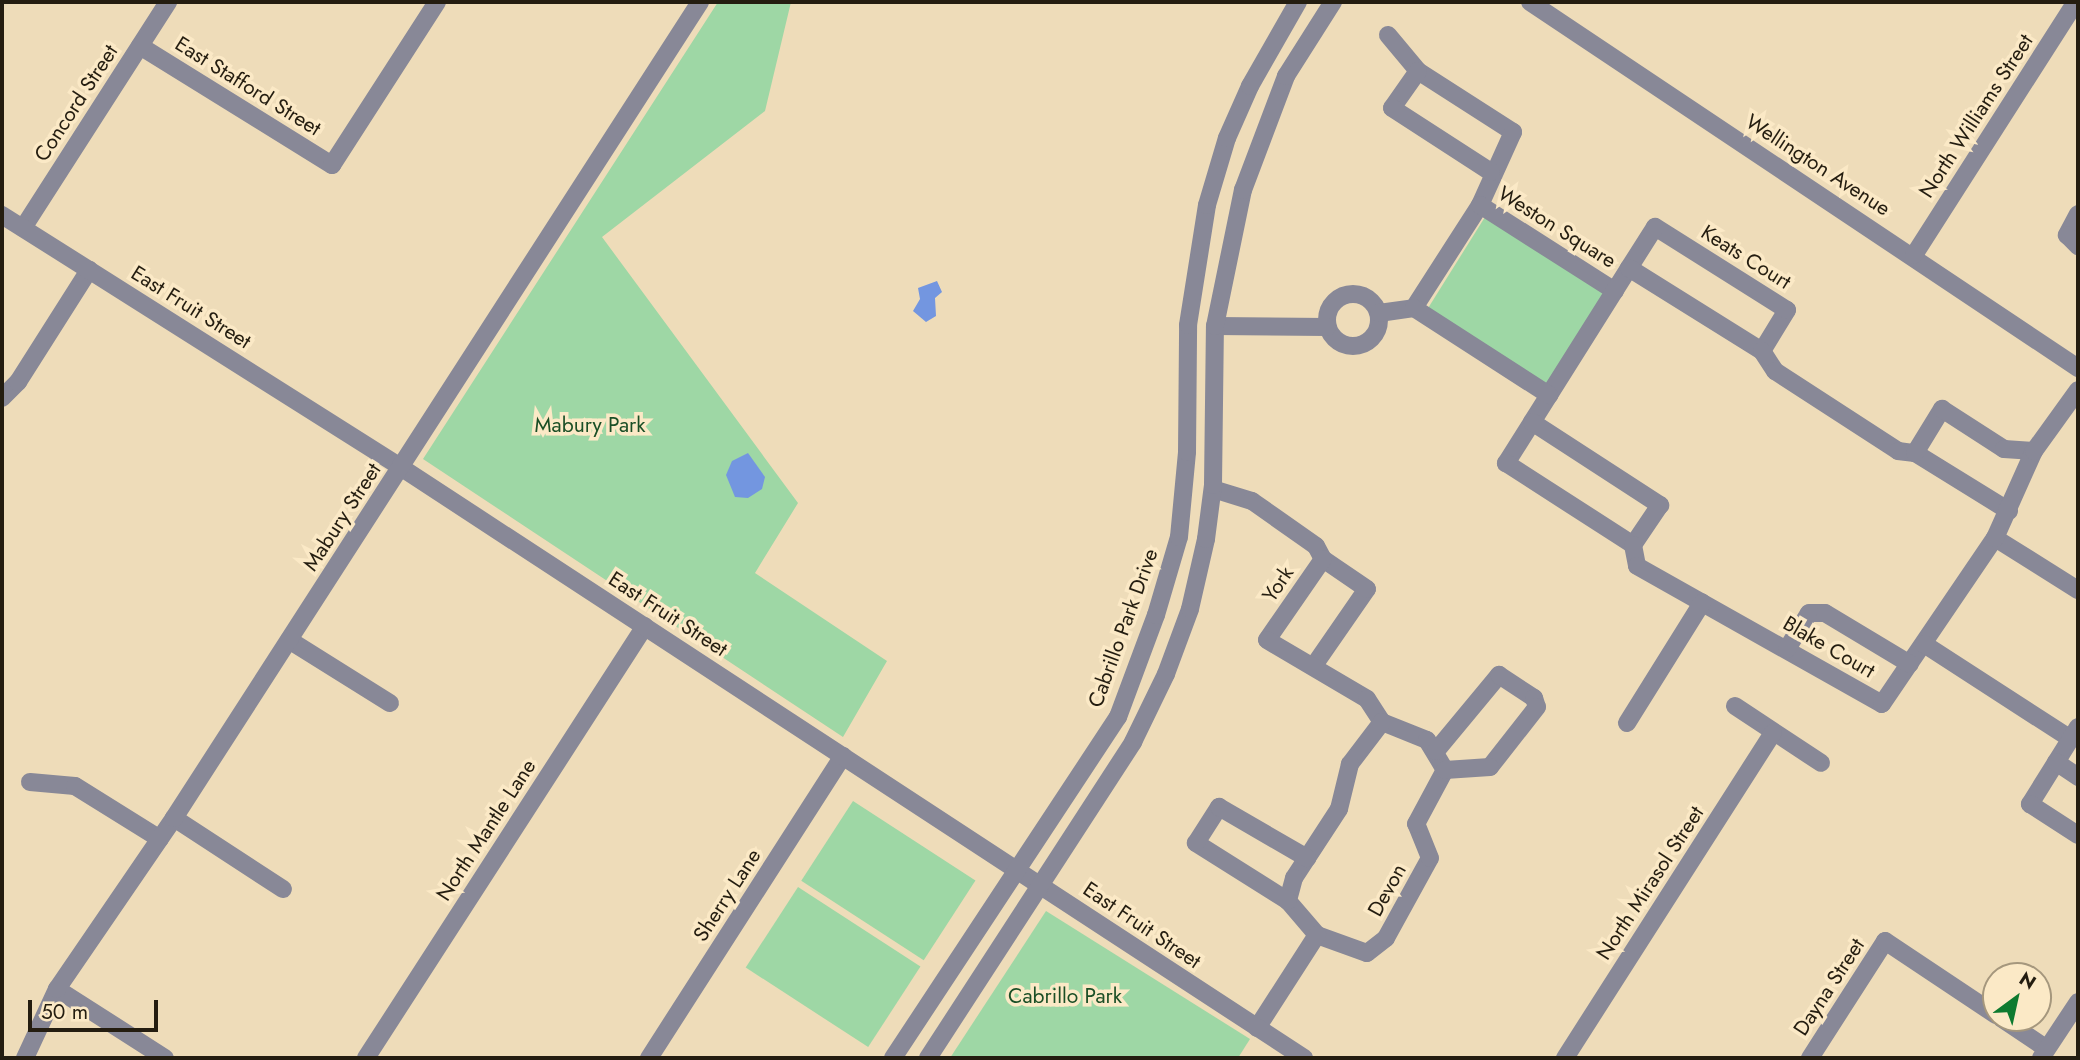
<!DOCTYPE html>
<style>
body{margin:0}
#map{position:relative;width:2080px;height:1060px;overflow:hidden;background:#eedcb9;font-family:Jost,sans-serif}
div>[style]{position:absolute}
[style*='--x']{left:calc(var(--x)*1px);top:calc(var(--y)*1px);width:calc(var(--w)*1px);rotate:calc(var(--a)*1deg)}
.green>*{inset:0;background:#9ed7a5;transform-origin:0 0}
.water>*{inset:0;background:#7396e0}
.minor>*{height:18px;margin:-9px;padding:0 9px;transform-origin:9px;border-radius:9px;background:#888897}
.minor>.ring{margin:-9px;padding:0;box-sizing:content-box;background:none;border:18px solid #888897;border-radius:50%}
.tertiary>*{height:18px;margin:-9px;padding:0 9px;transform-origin:9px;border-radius:9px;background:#888897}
span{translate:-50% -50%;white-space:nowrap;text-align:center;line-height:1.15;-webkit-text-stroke:7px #fbe9c6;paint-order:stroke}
.street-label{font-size:21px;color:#241d10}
.park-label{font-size:21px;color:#1b4f26}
.frame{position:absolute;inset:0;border:4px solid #241d10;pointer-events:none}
.north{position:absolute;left:1982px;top:962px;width:70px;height:70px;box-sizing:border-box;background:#fbe9c6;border:2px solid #a5977d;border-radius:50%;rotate:33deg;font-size:19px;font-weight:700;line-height:28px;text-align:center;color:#241d10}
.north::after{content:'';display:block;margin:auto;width:24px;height:32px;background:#0e7a2f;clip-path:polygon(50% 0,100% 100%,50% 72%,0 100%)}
.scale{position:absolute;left:28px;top:1000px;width:130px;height:32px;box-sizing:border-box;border:4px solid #241d10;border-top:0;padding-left:9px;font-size:21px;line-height:24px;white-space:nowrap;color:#241d10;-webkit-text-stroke:5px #fbe9c6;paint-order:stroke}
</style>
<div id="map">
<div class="green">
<i style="clip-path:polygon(718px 2px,791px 2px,765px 111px,602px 237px,798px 503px,755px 573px,887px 661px,843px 737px,423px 459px)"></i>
<i style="left:1485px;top:217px;width:145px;height:110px;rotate:32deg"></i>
<i style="left:853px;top:801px;width:146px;height:95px;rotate:33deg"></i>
<i style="left:798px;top:887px;width:146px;height:96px;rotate:33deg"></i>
<i style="clip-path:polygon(1046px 911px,1250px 1039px,1238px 1058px,950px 1058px)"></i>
</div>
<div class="water">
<i style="clip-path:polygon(937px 281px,942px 292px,935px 298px,936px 316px,926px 322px,913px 311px,920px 299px,918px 288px)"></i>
<i style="clip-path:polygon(748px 453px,765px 477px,762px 489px,748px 498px,735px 497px,726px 475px,732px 461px)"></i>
</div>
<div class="minor">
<i style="--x:1530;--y:2;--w:659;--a:33.74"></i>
<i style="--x:1388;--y:35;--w:47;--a:50.2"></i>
<i style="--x:1418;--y:71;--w:113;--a:32.7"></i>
<i style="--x:1513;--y:132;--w:80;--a:114.3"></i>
<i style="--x:1480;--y:205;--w:122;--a:122.7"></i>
<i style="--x:140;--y:46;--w:226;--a:31.8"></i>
<i style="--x:332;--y:165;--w:194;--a:-57.2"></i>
<i style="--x:1418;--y:71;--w:45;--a:125.1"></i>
<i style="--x:1392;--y:108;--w:118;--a:32.9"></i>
<i style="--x:1480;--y:205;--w:160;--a:32.5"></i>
<i style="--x:2078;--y:214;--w:24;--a:118"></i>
<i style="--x:2067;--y:235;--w:16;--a:45"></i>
<i style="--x:23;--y:228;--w:269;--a:-57.3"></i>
<i style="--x:1914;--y:255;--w:300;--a:-57.4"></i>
<i style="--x:1629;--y:268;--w:231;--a:122.2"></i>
<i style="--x:1506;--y:463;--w:151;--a:32.8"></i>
<i class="ring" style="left:1327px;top:294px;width:34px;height:34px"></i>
<i style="--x:1379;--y:313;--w:35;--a:-8"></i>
<i style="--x:1414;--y:308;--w:161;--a:32.8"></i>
<i style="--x:1215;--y:326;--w:112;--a:0.5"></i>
<i style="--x:1762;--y:351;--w:48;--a:-58.6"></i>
<i style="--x:1787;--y:310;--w:156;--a:-147.8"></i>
<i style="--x:1655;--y:227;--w:49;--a:122.4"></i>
<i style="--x:1629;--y:268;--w:157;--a:32"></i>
<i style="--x:1762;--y:351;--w:24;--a:57"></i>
<i style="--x:1775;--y:371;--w:147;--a:33"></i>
<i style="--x:1898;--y:451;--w:17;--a:7"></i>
<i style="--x:2;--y:398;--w:23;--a:-45"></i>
<i style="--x:18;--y:382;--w:133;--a:-57.6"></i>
<i style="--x:1532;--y:422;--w:153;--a:33"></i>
<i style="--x:1660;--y:505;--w:48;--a:124"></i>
<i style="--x:1213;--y:489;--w:41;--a:17.1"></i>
<i style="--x:1252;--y:501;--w:78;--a:35.1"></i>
<i style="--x:1316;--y:546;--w:15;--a:62"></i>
<i style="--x:2009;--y:511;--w:110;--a:-148.3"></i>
<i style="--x:1915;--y:453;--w:52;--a:-58.5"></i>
<i style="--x:1942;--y:409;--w:74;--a:32.8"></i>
<i style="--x:2004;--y:449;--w:30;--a:4"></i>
<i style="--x:1995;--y:538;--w:98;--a:32.1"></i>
<i style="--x:1633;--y:545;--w:21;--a:79"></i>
<i style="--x:1637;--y:566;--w:281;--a:29.4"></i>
<i style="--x:1882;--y:704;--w:201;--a:-55.8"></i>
<i style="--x:1995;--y:538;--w:95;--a:-65.9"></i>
<i style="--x:2034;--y:451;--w:75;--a:-54.2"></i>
<i style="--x:289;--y:640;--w:119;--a:32"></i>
<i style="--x:1924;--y:644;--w:175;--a:32.9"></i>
<i style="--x:1787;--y:649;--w:42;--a:-58.6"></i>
<i style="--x:1809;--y:613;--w:16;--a:0"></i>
<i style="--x:1825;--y:613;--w:99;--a:31"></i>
<i style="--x:1315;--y:664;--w:91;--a:-55.3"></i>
<i style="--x:1367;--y:589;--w:53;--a:-145.7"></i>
<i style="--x:1323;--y:559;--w:98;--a:124.7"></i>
<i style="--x:1267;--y:640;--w:116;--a:30.5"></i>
<i style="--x:1367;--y:699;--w:27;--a:57"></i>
<i style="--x:1382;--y:722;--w:48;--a:21.8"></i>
<i style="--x:1427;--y:740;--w:35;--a:59"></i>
<i style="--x:1735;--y:706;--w:103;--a:33.5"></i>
<i style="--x:1382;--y:722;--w:53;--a:127.3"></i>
<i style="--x:1350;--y:764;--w:46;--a:103.7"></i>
<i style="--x:1339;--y:809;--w:82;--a:123.1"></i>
<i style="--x:1294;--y:878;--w:24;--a:105"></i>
<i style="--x:1288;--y:901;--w:45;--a:49.5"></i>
<i style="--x:1317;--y:935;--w:53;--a:19.8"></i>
<i style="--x:1367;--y:953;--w:24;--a:-38"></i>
<i style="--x:1386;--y:938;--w:91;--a:-61.2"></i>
<i style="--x:1430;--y:858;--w:37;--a:-112"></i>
<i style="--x:1416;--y:824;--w:61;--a:-61.8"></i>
<i style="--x:1627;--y:723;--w:142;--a:-58"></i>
<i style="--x:2078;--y:727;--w:91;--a:121.9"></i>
<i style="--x:2030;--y:804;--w:57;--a:32.9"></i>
<i style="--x:1436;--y:751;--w:99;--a:-50.3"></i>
<i style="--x:1499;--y:675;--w:42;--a:33.3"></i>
<i style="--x:1534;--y:698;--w:9;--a:72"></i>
<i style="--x:1537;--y:707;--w:76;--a:128.1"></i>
<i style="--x:1490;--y:767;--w:45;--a:176.2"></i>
<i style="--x:2056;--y:762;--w:27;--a:34"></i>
<i style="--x:30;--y:782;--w:45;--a:5.1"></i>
<i style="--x:75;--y:786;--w:100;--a:31.9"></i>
<i style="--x:174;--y:818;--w:130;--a:33.1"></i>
<i style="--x:1288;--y:901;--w:109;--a:-147.8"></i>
<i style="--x:1196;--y:843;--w:43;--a:-57.4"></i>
<i style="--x:1219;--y:807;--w:102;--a:30.1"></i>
<i style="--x:57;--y:989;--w:128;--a:32.6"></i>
<i style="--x:2001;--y:1018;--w:55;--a:34"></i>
<i style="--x:1257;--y:1028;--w:111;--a:-57.2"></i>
<i style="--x:366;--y:1058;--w:514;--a:-57.14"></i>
<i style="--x:649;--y:1058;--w:359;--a:-57.3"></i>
<i style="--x:1565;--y:1058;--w:386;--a:-57.4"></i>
<i style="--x:1810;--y:1058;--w:139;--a:-57.3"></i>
<i style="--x:1885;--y:941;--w:133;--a:33.7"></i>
<i style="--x:2041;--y:1058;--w:67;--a:-56.5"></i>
</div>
<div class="tertiary">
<i style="--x:2;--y:215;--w:473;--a:32.3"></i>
<i style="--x:402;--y:468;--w:1078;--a:33.19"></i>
<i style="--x:25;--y:1058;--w:76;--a:-65.1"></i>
<i style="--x:57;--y:989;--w:207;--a:-55.6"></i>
<i style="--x:174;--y:818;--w:971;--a:-57.19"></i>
<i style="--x:893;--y:1058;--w:409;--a:-56.6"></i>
<i style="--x:1118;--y:717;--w:109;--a:-69.6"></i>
<i style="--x:1156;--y:615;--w:81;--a:-73.6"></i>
<i style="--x:1179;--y:537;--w:85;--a:-84.6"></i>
<i style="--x:1187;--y:452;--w:127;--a:-89.5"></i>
<i style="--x:1188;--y:325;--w:121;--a:-81"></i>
<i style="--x:1207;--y:205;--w:70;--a:-73.4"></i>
<i style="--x:1227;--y:138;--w:57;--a:-66.1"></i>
<i style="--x:1250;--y:86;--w:97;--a:-60.3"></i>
<i style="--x:928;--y:1058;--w:377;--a:-57"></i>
<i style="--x:1133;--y:742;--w:76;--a:-64.1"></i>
<i style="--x:1166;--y:674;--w:69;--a:-69.7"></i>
<i style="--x:1190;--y:609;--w:72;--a:-77.1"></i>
<i style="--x:1206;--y:539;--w:54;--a:-82.6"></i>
<i style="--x:1213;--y:485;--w:159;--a:-89.3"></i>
<i style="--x:1215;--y:326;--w:139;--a:-78.4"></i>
<i style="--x:1243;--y:190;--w:122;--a:-69.3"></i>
<i style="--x:1286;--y:76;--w:88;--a:-57.6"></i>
</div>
<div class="street-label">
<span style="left:248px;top:86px;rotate:32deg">East Stafford Street</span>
<span style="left:76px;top:103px;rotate:-57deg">Concord Street</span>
<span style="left:1976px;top:116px;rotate:-57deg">North Williams Street</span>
<span style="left:1818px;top:165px;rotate:33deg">Wellington Avenue</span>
<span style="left:1557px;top:227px;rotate:32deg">Weston Square</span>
<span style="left:1746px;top:257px;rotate:32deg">Keats Court</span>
<span style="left:191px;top:307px;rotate:32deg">East Fruit Street</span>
<span style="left:342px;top:517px;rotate:-57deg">Mabury Street</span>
<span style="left:1278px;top:584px;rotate:-56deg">York</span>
<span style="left:668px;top:614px;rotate:33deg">East Fruit Street</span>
<span style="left:1123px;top:628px;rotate:-70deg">Cabrillo Park Drive</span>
<span style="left:1829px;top:647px;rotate:30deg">Blake Court</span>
<span style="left:486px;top:830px;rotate:-57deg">North Mantle Lane</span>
<span style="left:1650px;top:883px;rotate:-57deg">North Mirasol Street</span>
<span style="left:1387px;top:890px;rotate:-61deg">Devon</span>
<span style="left:727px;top:895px;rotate:-57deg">Sherry Lane</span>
<span style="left:1142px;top:925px;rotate:34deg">East Fruit Street</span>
<span style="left:1829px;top:987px;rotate:-57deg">Dayna Street</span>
</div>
<div class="park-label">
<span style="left:590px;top:425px">Mabury Park</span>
<span style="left:1065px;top:996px">Cabrillo Park</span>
</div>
<div class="frame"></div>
<div class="north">N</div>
<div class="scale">50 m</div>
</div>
